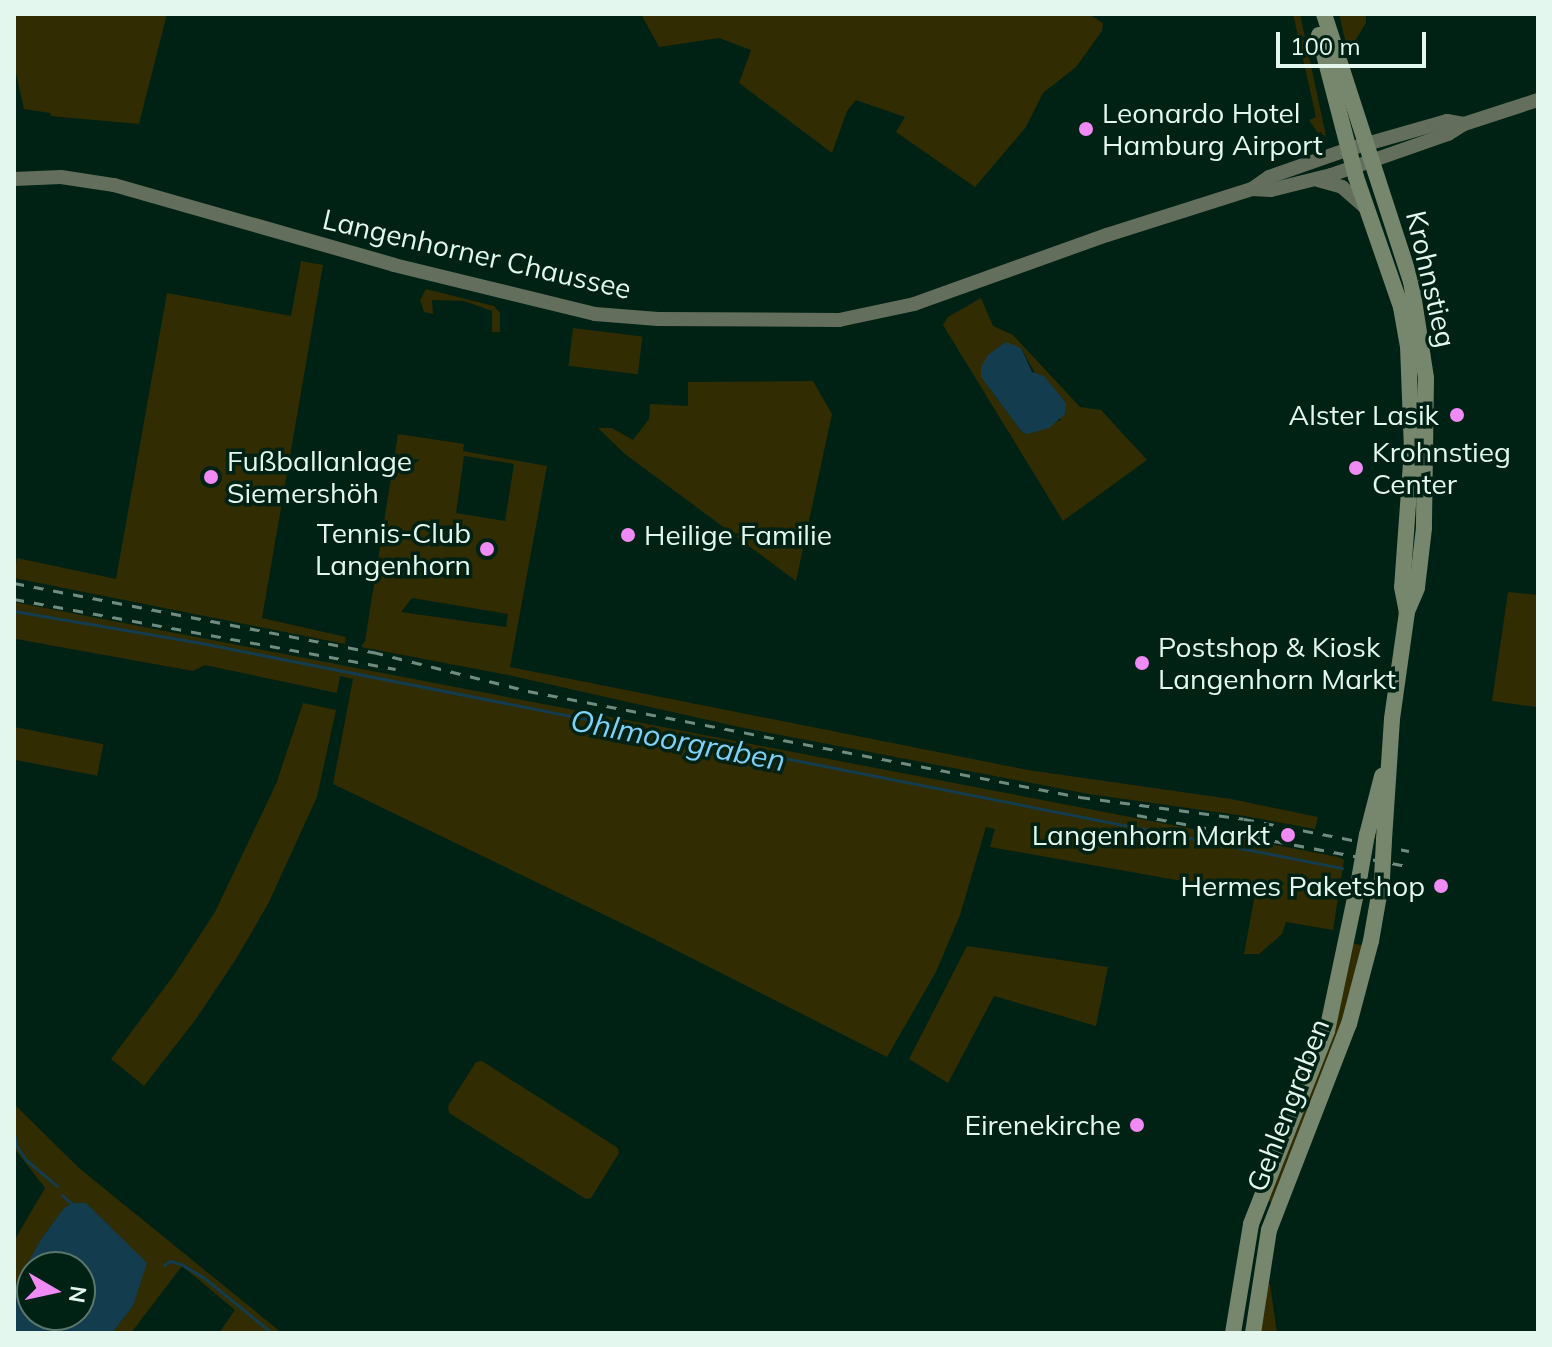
<!DOCTYPE html>
<meta charset="utf-8">
<style>
body{margin:0}
#map{position:relative;width:1552px;height:1347px;overflow:hidden;background:#002215;font-family:Mulish,sans-serif}
div>[style]{position:absolute}
[style*='--x']{left:calc(var(--x)*1px);top:calc(var(--y)*1px);width:calc(var(--w)*1px);rotate:calc(var(--a)*1deg)}
.green>*{inset:0;background:#312c02;transform-origin:0 0}
.water>*{inset:0;background:#133d4e}
.stream>*{height:3px;margin:-1.5px;padding:0 1.5px;transform-origin:1.5px;border-radius:1.5px;background:#133d4e}
.secondary>*{height:14px;margin:-7px;padding:0 7px;transform-origin:7px;border-radius:7px;background:#636f5c}
.primary>*{height:16px;margin:-8px;padding:0 8px;transform-origin:8px;border-radius:8px;background:#77876e}
.rail>*{height:3px;margin-top:-1.5px;transform-origin:0;background:repeating-linear-gradient(90deg,#708b80 0 10px,transparent 0 20px)}
.primary-bridge>*{height:16px;margin:-8px;padding:0 8px;transform-origin:8px;border-radius:8px;background:#77876e}
.dots>*{width:22px;height:22px;translate:-50% -50%;box-sizing:border-box;border:4px solid #002215;border-radius:50%}
span{translate:-50% -50%;white-space:nowrap;text-align:center;line-height:1.15;-webkit-text-stroke:7px #002215;paint-order:stroke}
.poi-label{font-size:28px;color:#e3f7ee}
.left{translate:0 -50%;text-align:left}
.right{translate:-100% -50%;text-align:right}
.street-label{font-size:28px;color:#e3f7ee}
.water-label{font-size:30px;color:#7ed1f7;font-style:italic}
.frame{position:absolute;inset:0;border:16px solid #e3f7ee;pointer-events:none}
.north{position:absolute;left:16px;top:1251px;width:80px;height:80px;box-sizing:border-box;background:#002215;border:2px solid #5b776c;border-radius:50%;rotate:99deg;font-size:22px;font-weight:700;line-height:32px;text-align:center;color:#e3f7ee}
.north::after{content:'';display:block;margin:auto;width:28px;height:36px;background:#f08bf5;clip-path:polygon(50% 0,100% 100%,50% 72%,0 100%)}
.scale{position:absolute;left:1276px;top:32px;width:150px;height:36px;box-sizing:border-box;border:4px solid #e3f7ee;border-top:0;padding-left:10px;font-size:24px;line-height:28px;white-space:nowrap;color:#e3f7ee;-webkit-text-stroke:6px #002215;paint-order:stroke}
</style>
<div id="map">
<div class="green">
<i style="clip-path:polygon(14px 14px,167px 14px,139px 124px,51px 116px,50px 113px,24px 109px,14px 64px)"></i>
<i style="clip-path:polygon(641px 14px,1089px 14px,1103px 23px,1102px 31px,1076px 67px,1043px 93px,1026px 127px,975px 187px,896px 132px,905px 117px,856px 100px,847px 111px,832px 153px,739px 83px,751px 50px,719px 38px,659px 47px)"></i>
<i style="clip-path:polygon(1293px 14px,1300px 14px,1326px 136px,1318px 133px,1309px 120px,1316px 117px)"></i>
<i style="clip-path:polygon(1339px 14px,1366px 14px,1366px 23px,1348px 52px)"></i>
<i style="clip-path:polygon(301px 261px,323px 265px,262px 618px,346px 637px,345px 644px,14px 578px,17px 558px,116px 579px,167px 293px,291px 316px)"></i>
<i style="clip-path:polygon(426px 289px,494px 306px,500px 313px,500px 332px,492px 332px,492px 311px,464px 301px,432px 300px,433px 314px,424px 312px,420px 300px)"></i>
<i style="clip-path:polygon(evenodd,981px 298px,993px 326px,1013px 335px,1080px 407px,1101px 410px,1147px 460px,1063px 521px,943px 325px,948px 317px,981px 298px,1021px 348px,1061px 420px,1022px 432px,981px 377px,1021px 348px)"></i>
<i style="left:573px;top:328px;width:70px;height:38px;rotate:7deg"></i>
<i style="clip-path:polygon(813px 381px,832px 414px,796px 581px,625px 454px,598px 428px,612px 428px,633px 440px,649px 419px,650px 404px,688px 406px,688px 382px)"></i>
<i style="clip-path:polygon(evenodd,398px 434px,464px 444px,463px 451px,547px 466px,510px 667px,1028px 770px,1231px 799px,1318px 817px,1315px 829px,1245px 816px,1089px 794px,739px 727px,508px 675px,361px 647px,365px 641px,398px 434px,464px 456px,514px 464px,505px 521px,456px 513px,464px 456px,398px 434px,412px 598px,508px 614px,506px 627px,401px 612px,412px 598px)"></i>
<i style="clip-path:polygon(1508px 592px,1538px 595px,1536px 707px,1492px 701px)"></i>
<i style="clip-path:polygon(14px 602px,1338px 857px,1344px 860px,1333px 930px,1286px 922px,1282px 934px,1259px 954px,1244px 954px,1255px 894px,990px 847px,995px 829px,986px 827px,960px 915px,936px 972px,887px 1057px,644px 934px,333px 784px,353px 679px,340px 676px,337px 693px,205px 665px,193px 671px,16px 639px)"></i>
<i style="clip-path:polygon(303px 703px,336px 710px,317px 797px,268px 904px,236px 959px,196px 1019px,144px 1086px,111px 1059px,174px 975px,215px 912px,276px 784px)"></i>
<i style="left:14px;top:727px;width:91px;height:32px;rotate:11deg"></i>
<i style="clip-path:polygon(1352px 943px,1364px 946px,1350px 1001px,1272px 1202px,1265px 1200px)"></i>
<i style="clip-path:polygon(967px 946px,1108px 967px,1096px 1026px,994px 996px,948px 1083px,909px 1059px)"></i>
<i style="clip-path:polygon(482px 1061px,618px 1148px,619px 1153px,591px 1198px,586px 1199px,449px 1113px,448px 1106px,476px 1062px)"></i>
<i style="clip-path:polygon(14px 1104px,79px 1168px,282px 1333px,219px 1333px,235px 1310px,182px 1266px,131px 1333px,112px 1333px,133px 1306px,146px 1263px,64px 1208px,42px 1238px,14px 1289px,14px 1241px,45px 1188px,14px 1148px)"></i>
<i style="clip-path:polygon(1270px 1284px,1277px 1333px,1257px 1333px,1263px 1285px)"></i>
</div>
<div class="water">
<i style="clip-path:polygon(1006px 342px,1021px 348px,1032px 372px,1044px 376px,1066px 403px,1065px 414px,1049px 428px,1027px 434px,1022px 432px,981px 377px,981px 367px,988px 355px)"></i>
<i style="clip-path:polygon(evenodd,73px 1203px,86px 1203px,147px 1263px,133px 1306px,112px 1333px,14px 1333px,14px 1289px,19px 1278px,42px 1238px,64px 1208px,73px 1203px,32px 1267px,80px 1267px,80px 1315px,32px 1315px,32px 1267px)"></i>
</div>
<div class="stream">
<i style="--x:14;--y:611;--w:190;--a:9.7"></i>
<i style="--x:201;--y:643;--w:1163;--a:11.16"></i>
<i style="--x:14;--y:1133;--w:12;--a:81"></i>
<i style="--x:16;--y:1145;--w:18;--a:56"></i>
<i style="--x:26;--y:1160;--w:40;--a:40"></i>
<i style="--x:62;--y:1195;--w:15;--a:42"></i>
<i style="--x:164;--y:1265;--w:7;--a:-34"></i>
<i style="--x:170;--y:1261;--w:11;--a:15"></i>
<i style="--x:181;--y:1264;--w:26;--a:31"></i>
<i style="--x:203;--y:1277;--w:89;--a:39.1"></i>
</div>
<div class="secondary">
<i style="--x:14;--y:179;--w:47;--a:-2.4"></i>
<i style="--x:61;--y:177;--w:54;--a:8.6"></i>
<i style="--x:114;--y:185;--w:291;--a:15.9"></i>
<i style="--x:394;--y:265;--w:207;--a:13.7"></i>
<i style="--x:595;--y:314;--w:63;--a:4.5"></i>
<i style="--x:658;--y:319;--w:181;--a:0.3"></i>
<i style="--x:839;--y:320;--w:77;--a:-12"></i>
<i style="--x:914;--y:304;--w:205;--a:-19.7"></i>
<i style="--x:1107;--y:235;--w:152;--a:-17.6"></i>
<i style="--x:1252;--y:189;--w:19;--a:3"></i>
<i style="--x:1271;--y:190;--w:62;--a:-14"></i>
<i style="--x:1331;--y:175;--w:124;--a:-19.3"></i>
<i style="--x:1448;--y:134;--w:19;--a:-32"></i>
<i style="--x:1464;--y:124;--w:78;--a:-18"></i>
<i style="--x:1318;--y:180;--w:25;--a:16"></i>
<i style="--x:1342;--y:187;--w:30;--a:41"></i>
<i style="--x:1252;--y:189;--w:21;--a:-35"></i>
<i style="--x:1269;--y:177;--w:85;--a:-19.3"></i>
<i style="--x:1349;--y:149;--w:102;--a:-15.9"></i>
<i style="--x:1447;--y:121;--w:17;--a:10"></i>
</div>
<div class="primary">
<i style="--x:1324;--y:14;--w:281;--a:72"></i>
<i style="--x:1411;--y:281;--w:98;--a:81.2"></i>
<i style="--x:1426;--y:378;--w:150;--a:90.8"></i>
<i style="--x:1424;--y:528;--w:60;--a:96.7"></i>
<i style="--x:1417;--y:588;--w:26;--a:113"></i>
<i style="--x:1407;--y:612;--w:108;--a:98"></i>
<i style="--x:1392;--y:719;--w:120;--a:93.8"></i>
<i style="--x:1319;--y:35;--w:147;--a:75.4"></i>
<i style="--x:1356;--y:177;--w:138;--a:70.9"></i>
<i style="--x:1401;--y:307;--w:40;--a:80"></i>
<i style="--x:1408;--y:346;--w:103;--a:87.8"></i>
<i style="--x:1412;--y:449;--w:138;--a:94.1"></i>
<i style="--x:1402;--y:587;--w:25;--a:79"></i>
<i style="--x:1367;--y:835;--w:61;--a:-75.7"></i>
<i style="--x:1233;--y:1333;--w:110;--a:-80.6"></i>
<i style="--x:1251;--y:1224;--w:207;--a:-68.5"></i>
<i style="--x:1327;--y:1031;--w:160;--a:-78.1"></i>
<i style="--x:1253;--y:1333;--w:104;--a:-81.2"></i>
<i style="--x:1269;--y:1230;--w:221;--a:-68.8"></i>
<i style="--x:1349;--y:1024;--w:86;--a:-75.2"></i>
<i style="--x:1371;--y:941;--w:64;--a:-80.1"></i>
</div>
<div class="rail">
<i style="--x:14;--y:583;--w:366;--a:10.9"></i>
<i style="--x:373;--y:652;--w:160;--a:14.1"></i>
<i style="--x:528;--y:691;--w:562;--a:10.87"></i>
<i style="--x:1080;--y:797;--w:165;--a:7.6"></i>
<i style="--x:1244;--y:819;--w:168;--a:11"></i>
<i style="--x:14;--y:599;--w:388;--a:10.4"></i>
<i style="--x:1137;--y:815;--w:276;--a:10.7"></i>
</div>
<div class="primary-bridge">
<i style="--x:1360;--y:874;--w:40;--a:-80"></i>
<i style="--x:1382;--y:878;--w:39;--a:-87"></i>
</div>
<div class="dots">
<i style="left:1086px;top:129px;background:#f08bf5"></i>
<i style="left:1457px;top:415px;background:#f08bf5"></i>
<i style="left:1356px;top:468px;background:#f08bf5"></i>
<i style="left:211px;top:477px;background:#f08bf5"></i>
<i style="left:628px;top:535px;background:#f08bf5"></i>
<i style="left:487px;top:549px;background:#f08bf5"></i>
<i style="left:1142px;top:663px;background:#f08bf5"></i>
<i style="left:1288px;top:835px;background:#f08bf5"></i>
<i style="left:1441px;top:886px;background:#f08bf5"></i>
<i style="left:1137px;top:1125px;background:#f08bf5"></i>
</div>
<div class="poi-label">
<span class="left" style="left:1102px;top:129px">Leonardo Hotel<br>Hamburg Airport</span>
<span class="right" style="left:1439px;top:415px">Alster Lasik</span>
<span class="left" style="left:1372px;top:468px">Krohnstieg<br>Center</span>
<span class="left" style="left:227px;top:477px">Fußballanlage<br>Siemershöh</span>
<span class="right" style="left:471px;top:549px">Tennis-Club<br>Langenhorn</span>
<span class="left" style="left:644px;top:535px">Heilige Familie</span>
<span class="left" style="left:1158px;top:663px">Postshop &amp; Kiosk<br>Langenhorn Markt</span>
<span class="right" style="left:1270px;top:835px">Langenhorn Markt</span>
<span class="right" style="left:1425px;top:886px">Hermes Paketshop</span>
<span class="right" style="left:1121px;top:1125px">Eirenekirche</span>
</div>
<div class="street-label">
<span style="left:477px;top:254px;rotate:13deg">Langenhorner Chaussee</span>
<span style="left:1431px;top:279px;rotate:77deg">Krohnstieg</span>
<span style="left:1288px;top:1105px;rotate:-69deg">Gehlengraben</span>
</div>
<div class="water-label">
<span style="left:678px;top:740px;rotate:11deg">Ohlmoorgraben</span>
</div>
<div class="frame"></div>
<div class="north">N</div>
<div class="scale">100 m</div>
</div>
